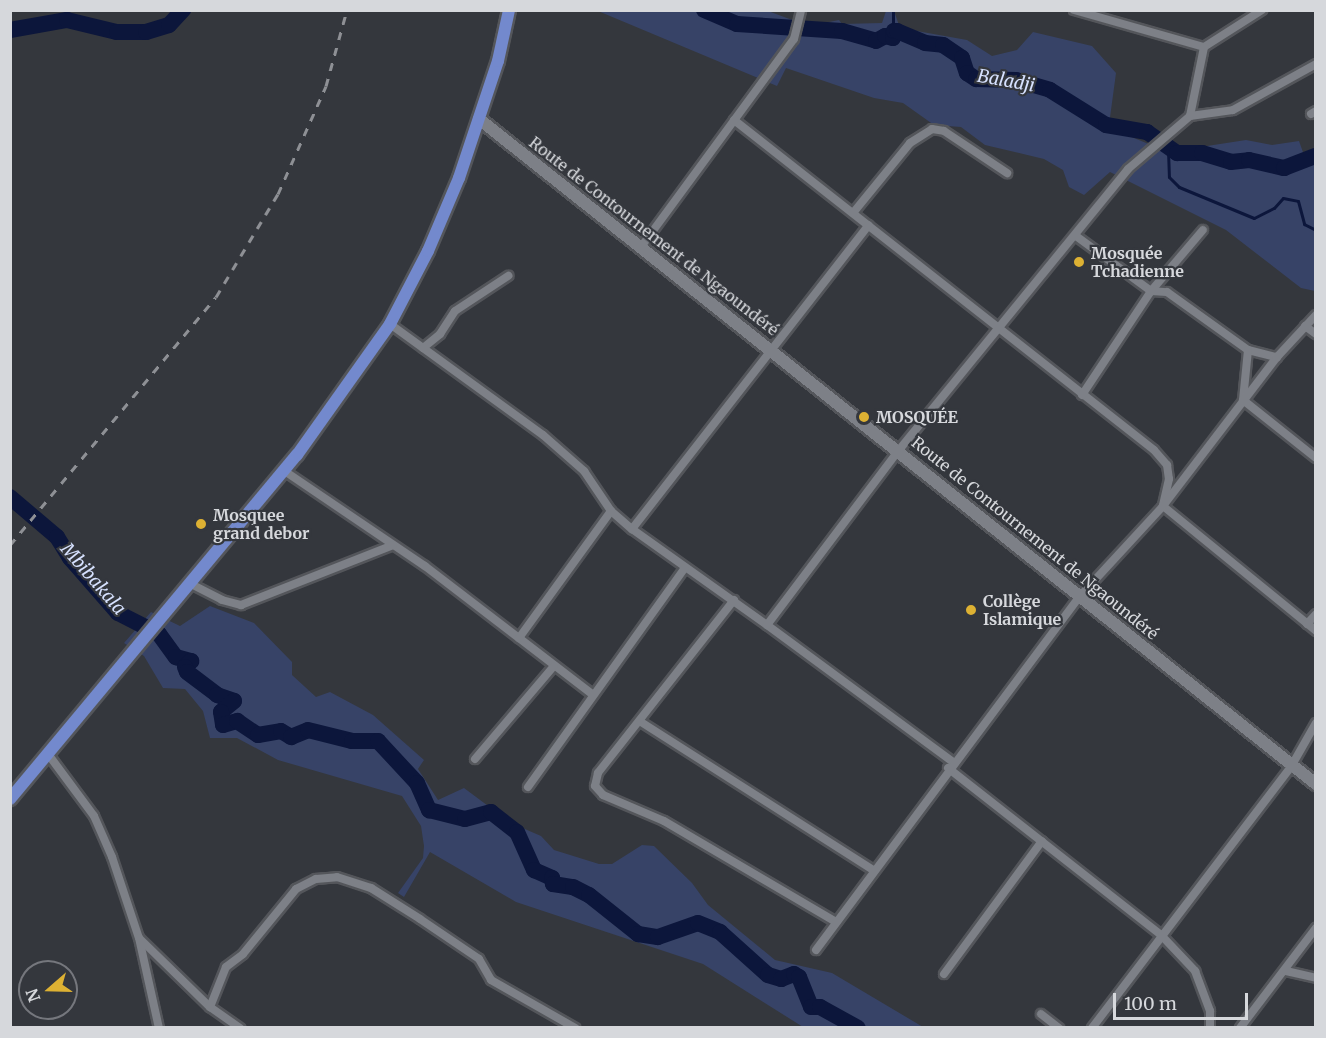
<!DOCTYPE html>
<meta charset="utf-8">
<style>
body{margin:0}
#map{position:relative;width:1326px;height:1038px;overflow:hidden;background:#34373d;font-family:Merriweather,serif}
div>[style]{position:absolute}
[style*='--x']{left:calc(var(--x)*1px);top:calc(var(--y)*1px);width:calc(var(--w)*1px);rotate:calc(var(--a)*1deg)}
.green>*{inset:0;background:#374367}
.stream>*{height:3px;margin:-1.5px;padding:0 1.5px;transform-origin:1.5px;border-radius:1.5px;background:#0c163b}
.river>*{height:16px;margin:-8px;padding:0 8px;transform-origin:8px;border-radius:8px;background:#0c163b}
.roads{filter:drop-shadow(2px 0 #54565b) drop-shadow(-2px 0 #54565b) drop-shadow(0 2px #54565b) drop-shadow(0 -2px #54565b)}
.street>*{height:8px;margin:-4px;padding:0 4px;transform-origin:4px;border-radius:4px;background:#7d8087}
.secondary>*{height:12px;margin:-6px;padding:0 6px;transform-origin:6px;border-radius:6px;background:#7d8087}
.primary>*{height:12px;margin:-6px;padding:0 6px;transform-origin:6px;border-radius:6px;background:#7389cd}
.rail>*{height:3px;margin-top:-1.5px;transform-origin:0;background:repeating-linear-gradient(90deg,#8e9095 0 8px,transparent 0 16px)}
.dots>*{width:16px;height:16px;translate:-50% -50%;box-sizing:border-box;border:3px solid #34373d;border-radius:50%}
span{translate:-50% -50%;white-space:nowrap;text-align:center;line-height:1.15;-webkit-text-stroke:4.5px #34373d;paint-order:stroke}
.street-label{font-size:16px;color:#d6d8dc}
.poi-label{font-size:16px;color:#d6d8dc;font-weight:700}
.left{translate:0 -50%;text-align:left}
.water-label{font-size:18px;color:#d7e2ff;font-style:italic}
.frame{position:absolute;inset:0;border:12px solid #d6d8dc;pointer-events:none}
.north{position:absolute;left:18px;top:960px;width:60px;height:60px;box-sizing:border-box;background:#34373d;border:2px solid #75777d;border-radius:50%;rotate:250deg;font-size:16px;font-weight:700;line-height:24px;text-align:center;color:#d6d8dc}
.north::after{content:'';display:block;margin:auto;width:21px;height:27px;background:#ddb133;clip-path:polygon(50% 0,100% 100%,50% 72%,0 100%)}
.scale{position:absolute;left:1113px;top:993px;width:135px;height:27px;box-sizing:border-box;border:3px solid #d6d8dc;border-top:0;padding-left:8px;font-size:18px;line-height:21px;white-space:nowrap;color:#d6d8dc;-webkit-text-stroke:4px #34373d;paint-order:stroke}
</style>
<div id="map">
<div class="green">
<i style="clip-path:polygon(598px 11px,768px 11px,803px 24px,819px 24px,839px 20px,842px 24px,882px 23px,886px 11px,894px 11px,900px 28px,967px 40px,992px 56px,1017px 50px,1033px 32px,1092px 46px,1116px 73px,1109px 125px,1117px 131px,1168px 152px,1246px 140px,1272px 145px,1299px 141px,1304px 155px,1315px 153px,1315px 291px,1301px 288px,1226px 230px,1110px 172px,1084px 195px,1069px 187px,1063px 170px,1044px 159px,985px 145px,961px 127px,934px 125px,903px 103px,874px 98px,786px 68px,777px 86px)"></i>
<i style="clip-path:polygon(210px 606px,254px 623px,292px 662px,292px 675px,316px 697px,330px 692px,373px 715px,424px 760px,418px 769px,438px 800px,464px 788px,511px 823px,541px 836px,554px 850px,599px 864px,612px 864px,642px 845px,654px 846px,692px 883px,708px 905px,775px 960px,832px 973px,923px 1027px,803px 1027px,703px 964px,516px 902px,430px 852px,404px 897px,398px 893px,423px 858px,424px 846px,421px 826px,402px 796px,278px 760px,237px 738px,210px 738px,203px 711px,185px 689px,163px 688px,144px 656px,124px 643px,151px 612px,180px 626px)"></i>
</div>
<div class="stream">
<i style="--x:893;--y:10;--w:28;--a:90"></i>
<i style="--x:1168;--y:150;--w:27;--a:88"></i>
<i style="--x:1169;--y:177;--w:14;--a:45"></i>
<i style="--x:1179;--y:187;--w:81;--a:22.5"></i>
<i style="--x:1254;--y:218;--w:22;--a:-27"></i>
<i style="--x:1274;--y:208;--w:13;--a:-48"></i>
<i style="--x:1283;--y:198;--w:15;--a:11"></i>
<i style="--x:1298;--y:201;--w:24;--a:75"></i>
<i style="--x:1304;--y:224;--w:13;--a:27"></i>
</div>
<div class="river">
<i style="--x:704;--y:10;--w:36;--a:23"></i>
<i style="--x:737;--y:24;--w:105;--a:3.8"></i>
<i style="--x:842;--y:31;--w:35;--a:16"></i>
<i style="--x:876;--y:41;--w:10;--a:-29"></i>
<i style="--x:885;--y:36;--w:8;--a:14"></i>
<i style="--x:893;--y:38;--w:7;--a:-82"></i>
<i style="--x:894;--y:31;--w:3;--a:0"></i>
<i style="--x:897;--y:31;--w:30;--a:23"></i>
<i style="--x:925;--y:43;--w:18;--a:6"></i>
<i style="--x:943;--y:45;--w:23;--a:34"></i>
<i style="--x:962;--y:58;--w:16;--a:72"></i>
<i style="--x:967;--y:73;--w:11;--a:34"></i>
<i style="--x:976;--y:79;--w:40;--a:1.4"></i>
<i style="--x:1016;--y:80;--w:35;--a:16"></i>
<i style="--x:1050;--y:90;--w:66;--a:32"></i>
<i style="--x:1106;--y:125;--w:42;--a:9.7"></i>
<i style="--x:1147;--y:132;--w:37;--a:35"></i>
<i style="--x:1177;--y:153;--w:25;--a:0"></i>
<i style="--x:1202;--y:153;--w:30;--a:17"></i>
<i style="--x:1231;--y:162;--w:18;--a:-6"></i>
<i style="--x:1249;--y:160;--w:36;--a:13"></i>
<i style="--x:1284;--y:168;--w:34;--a:-21"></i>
<i style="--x:10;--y:30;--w:58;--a:-10"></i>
<i style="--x:67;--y:20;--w:51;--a:13.5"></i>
<i style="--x:117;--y:32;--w:29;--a:0"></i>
<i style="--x:146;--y:32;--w:24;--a:-17"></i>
<i style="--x:169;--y:25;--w:21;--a:-47"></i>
<i style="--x:10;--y:497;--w:62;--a:40.4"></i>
<i style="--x:57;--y:537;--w:25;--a:58"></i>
<i style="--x:70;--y:558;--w:73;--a:48.9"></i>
<i style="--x:118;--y:613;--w:46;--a:27.1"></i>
<i style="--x:159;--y:634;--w:29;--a:54"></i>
<i style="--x:176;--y:657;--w:16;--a:15"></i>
<i style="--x:191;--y:661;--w:8;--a:135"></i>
<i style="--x:185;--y:667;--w:5;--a:68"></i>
<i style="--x:187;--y:672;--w:38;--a:37"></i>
<i style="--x:217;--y:695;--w:18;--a:19"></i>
<i style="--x:234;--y:701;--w:17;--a:140"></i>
<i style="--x:221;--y:712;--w:13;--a:81"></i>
<i style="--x:223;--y:725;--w:15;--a:-16"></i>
<i style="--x:237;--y:721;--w:25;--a:34"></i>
<i style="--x:258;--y:735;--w:23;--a:-10"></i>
<i style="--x:281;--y:731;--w:12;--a:31"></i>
<i style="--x:291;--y:737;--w:18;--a:-22"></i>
<i style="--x:308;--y:730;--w:45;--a:14"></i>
<i style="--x:352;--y:741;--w:26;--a:0"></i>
<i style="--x:378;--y:741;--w:57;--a:47.1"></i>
<i style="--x:417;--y:783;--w:30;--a:66"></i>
<i style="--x:429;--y:810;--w:37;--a:14"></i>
<i style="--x:465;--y:819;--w:27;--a:-15"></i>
<i style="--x:491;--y:812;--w:33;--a:38"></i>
<i style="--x:517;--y:832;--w:42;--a:65.9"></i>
<i style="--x:534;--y:870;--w:20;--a:24"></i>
<i style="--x:552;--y:878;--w:6;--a:81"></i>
<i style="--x:553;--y:884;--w:20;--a:9"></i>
<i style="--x:573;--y:887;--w:18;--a:27"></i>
<i style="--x:589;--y:895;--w:63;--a:38.5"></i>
<i style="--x:638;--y:934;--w:20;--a:9"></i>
<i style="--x:658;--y:937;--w:42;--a:-19.3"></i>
<i style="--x:698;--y:923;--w:24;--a:22"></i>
<i style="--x:720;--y:932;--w:64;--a:41.9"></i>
<i style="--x:768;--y:975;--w:14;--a:17"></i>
<i style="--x:781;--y:979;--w:14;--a:-21"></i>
<i style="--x:794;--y:974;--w:6;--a:31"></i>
<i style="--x:799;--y:977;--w:32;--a:68"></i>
<i style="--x:811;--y:1007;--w:9;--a:0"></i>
<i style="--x:820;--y:1007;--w:43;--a:28.9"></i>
</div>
<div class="roads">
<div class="street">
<i style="--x:1074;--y:10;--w:135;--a:15.9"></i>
<i style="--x:1204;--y:47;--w:69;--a:-32.5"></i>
<i style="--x:1311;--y:114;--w:6;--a:-31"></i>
<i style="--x:1190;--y:116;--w:70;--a:-78.5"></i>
<i style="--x:734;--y:120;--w:534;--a:38.16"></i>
<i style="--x:1154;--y:450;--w:20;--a:49"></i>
<i style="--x:1167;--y:465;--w:14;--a:82"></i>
<i style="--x:1169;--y:479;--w:28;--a:103"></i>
<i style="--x:1163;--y:506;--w:198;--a:39.2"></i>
<i style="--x:853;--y:213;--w:90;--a:-50.8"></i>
<i style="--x:910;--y:143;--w:26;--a:-32"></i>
<i style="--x:932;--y:129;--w:12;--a:9"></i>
<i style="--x:944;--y:131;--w:76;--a:33.7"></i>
<i style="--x:1076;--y:236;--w:93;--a:36.3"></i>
<i style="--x:1151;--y:291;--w:16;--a:4"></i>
<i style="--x:1167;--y:292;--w:100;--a:35.6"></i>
<i style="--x:1248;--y:350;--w:30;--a:14"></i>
<i style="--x:641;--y:247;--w:258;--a:-53.7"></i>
<i style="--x:794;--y:39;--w:30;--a:-76"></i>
<i style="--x:390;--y:324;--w:189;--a:36"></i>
<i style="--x:543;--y:435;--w:55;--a:41.3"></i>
<i style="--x:584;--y:471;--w:48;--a:56"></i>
<i style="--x:611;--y:511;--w:28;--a:41"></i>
<i style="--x:632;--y:529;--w:385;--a:-52.1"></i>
<i style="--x:1305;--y:326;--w:14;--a:36"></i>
<i style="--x:423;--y:348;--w:22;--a:-39"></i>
<i style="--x:440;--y:334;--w:27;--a:-57"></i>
<i style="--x:455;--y:311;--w:64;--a:-33.4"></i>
<i style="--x:1248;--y:350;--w:50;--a:95.7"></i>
<i style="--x:1243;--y:400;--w:93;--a:38.5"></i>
<i style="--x:1082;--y:395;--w:125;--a:-56.4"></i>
<i style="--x:1151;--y:291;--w:80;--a:-49.6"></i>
<i style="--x:283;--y:470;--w:171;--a:34.1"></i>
<i style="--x:425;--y:566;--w:118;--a:37.5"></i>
<i style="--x:632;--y:529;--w:166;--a:35.4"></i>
<i style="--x:189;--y:583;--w:37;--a:27"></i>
<i style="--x:222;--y:600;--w:20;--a:15"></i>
<i style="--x:241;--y:605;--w:163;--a:-21.5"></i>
<i style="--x:734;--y:600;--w:220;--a:128.2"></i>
<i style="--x:598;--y:773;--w:13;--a:103"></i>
<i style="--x:595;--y:786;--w:12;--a:48"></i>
<i style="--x:603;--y:795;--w:66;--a:23.1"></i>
<i style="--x:664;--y:821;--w:199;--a:30.4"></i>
<i style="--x:1307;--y:624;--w:13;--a:-48"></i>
<i style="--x:592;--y:694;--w:92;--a:-142.5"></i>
<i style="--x:519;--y:638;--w:157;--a:-54.1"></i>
<i style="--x:641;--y:722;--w:275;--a:32.5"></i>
<i style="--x:48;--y:754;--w:77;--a:53.4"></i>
<i style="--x:94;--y:816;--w:45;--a:66.3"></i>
<i style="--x:112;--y:857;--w:85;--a:71.6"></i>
<i style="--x:139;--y:938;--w:92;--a:77.5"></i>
<i style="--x:475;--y:759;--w:121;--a:-49.7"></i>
<i style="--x:953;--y:762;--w:231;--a:-143.6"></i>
<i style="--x:767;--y:625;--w:219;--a:-53"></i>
<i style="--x:899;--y:450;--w:362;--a:-50.8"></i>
<i style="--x:1128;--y:169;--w:82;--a:-40.5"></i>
<i style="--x:1190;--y:116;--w:43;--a:-7.9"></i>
<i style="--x:1233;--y:110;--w:95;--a:-29"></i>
<i style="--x:948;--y:768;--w:271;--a:38.1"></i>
<i style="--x:1161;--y:935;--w:50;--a:46.6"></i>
<i style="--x:1195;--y:971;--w:43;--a:69.4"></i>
<i style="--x:1210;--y:1011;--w:17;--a:90"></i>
<i style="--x:528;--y:787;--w:269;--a:-54.4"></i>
<i style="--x:140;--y:939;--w:98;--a:44.2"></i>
<i style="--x:210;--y:1007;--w:37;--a:35"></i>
<i style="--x:816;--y:950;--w:443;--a:-53.3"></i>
<i style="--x:1081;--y:595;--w:121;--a:-47.3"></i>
<i style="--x:1163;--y:506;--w:188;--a:-52.6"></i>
<i style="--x:1277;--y:357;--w:57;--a:-47.1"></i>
<i style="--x:1286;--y:971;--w:31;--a:13"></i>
<i style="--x:944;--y:974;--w:165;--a:-53.6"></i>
<i style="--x:210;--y:1007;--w:43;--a:-68.2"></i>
<i style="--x:226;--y:967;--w:21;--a:-37"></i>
<i style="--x:243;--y:954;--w:84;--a:-50.8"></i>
<i style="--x:296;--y:889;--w:22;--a:-27"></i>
<i style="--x:316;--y:879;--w:21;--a:-5"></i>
<i style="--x:337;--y:877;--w:36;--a:18"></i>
<i style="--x:371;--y:888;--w:58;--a:32.3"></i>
<i style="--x:420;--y:919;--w:71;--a:34.1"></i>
<i style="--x:479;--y:959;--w:24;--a:60"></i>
<i style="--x:491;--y:980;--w:97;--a:29.7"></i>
<i style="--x:1041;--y:1014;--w:23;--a:38"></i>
<i style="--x:1092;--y:1028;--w:330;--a:-52.7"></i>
<i style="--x:1292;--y:765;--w:48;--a:-60.3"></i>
<i style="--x:1240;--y:1028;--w:126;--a:-52.8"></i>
</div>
<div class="secondary">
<i style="--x:479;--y:119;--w:1069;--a:38.47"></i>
</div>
<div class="primary">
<i style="--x:10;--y:799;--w:448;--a:-50.2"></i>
<i style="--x:297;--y:455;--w:161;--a:-54.6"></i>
<i style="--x:390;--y:324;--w:82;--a:-62.5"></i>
<i style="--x:428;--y:251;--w:79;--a:-67"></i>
<i style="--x:459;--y:178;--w:123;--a:-71.6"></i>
<i style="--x:498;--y:61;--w:52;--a:-77.8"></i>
</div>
</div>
<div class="rail">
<i style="--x:10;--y:545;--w:322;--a:-50.3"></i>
<i style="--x:216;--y:297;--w:120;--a:-59"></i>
<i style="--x:278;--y:194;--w:118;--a:-66"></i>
<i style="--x:326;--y:86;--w:79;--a:-74.6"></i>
</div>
<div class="dots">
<i style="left:1079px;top:262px;background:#ddb133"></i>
<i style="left:864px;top:417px;background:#ddb133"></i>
<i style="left:201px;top:524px;background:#ddb133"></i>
<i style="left:971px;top:610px;background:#ddb133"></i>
</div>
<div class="street-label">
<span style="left:654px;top:236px;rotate:38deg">Route de Contournement de Ngaoundéré</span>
<span style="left:1035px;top:538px;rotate:39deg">Route de Contournement de Ngaoundéré</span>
</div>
<div class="poi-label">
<span class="left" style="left:1091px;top:262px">Mosquée<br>Tchadienne</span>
<span class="left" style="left:876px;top:417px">MOSQUÉE</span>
<span class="left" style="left:213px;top:524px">Mosquee<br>grand debor</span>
<span class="left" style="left:983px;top:610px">Collège<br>Islamique</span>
</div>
<div class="water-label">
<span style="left:1006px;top:81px;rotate:10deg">Baladji</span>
<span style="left:93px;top:579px;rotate:49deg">Mbibakala</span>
</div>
<div class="frame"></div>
<div class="north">N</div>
<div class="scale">100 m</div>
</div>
